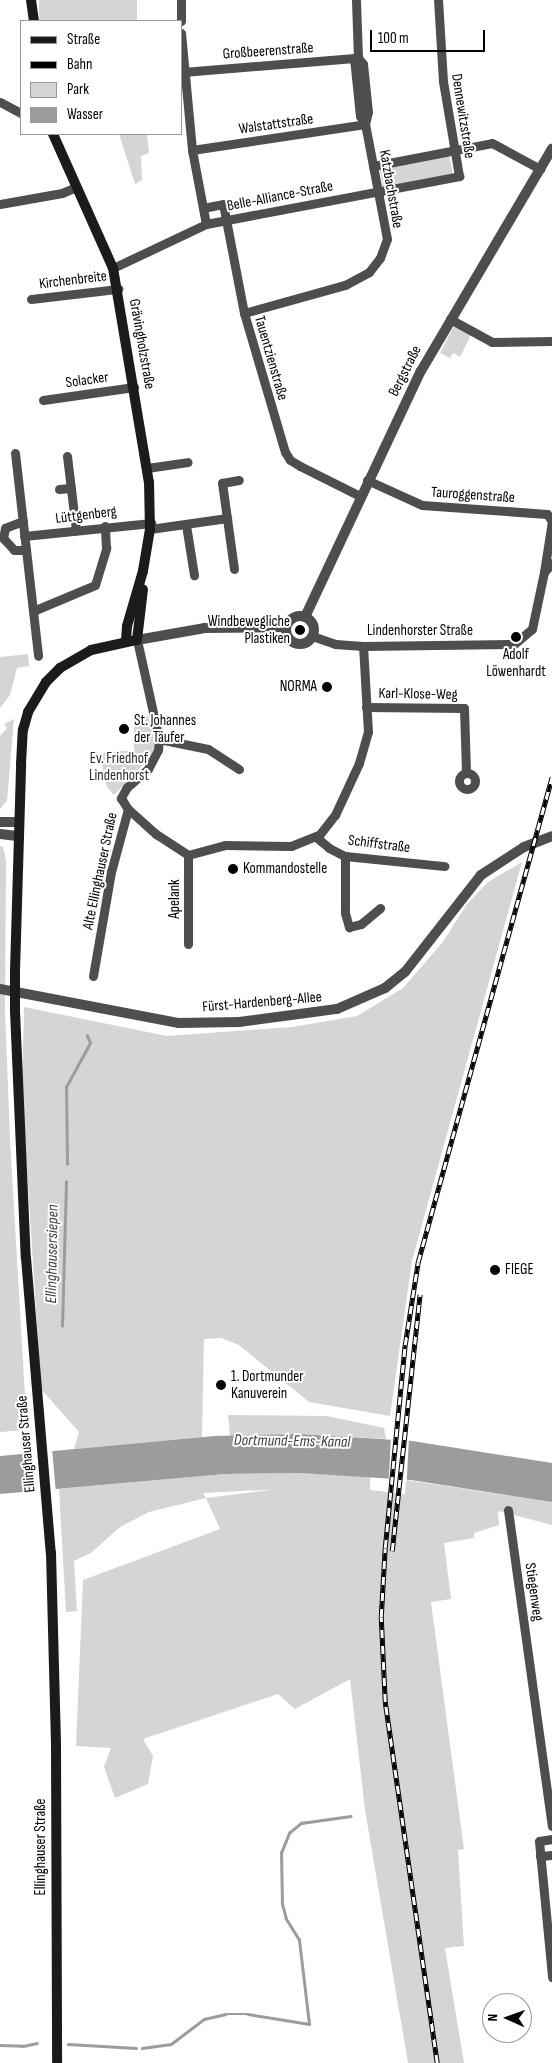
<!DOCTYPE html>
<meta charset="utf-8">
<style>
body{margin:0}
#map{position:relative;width:552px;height:2063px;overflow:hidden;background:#fff;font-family:"Sofia Sans Condensed",sans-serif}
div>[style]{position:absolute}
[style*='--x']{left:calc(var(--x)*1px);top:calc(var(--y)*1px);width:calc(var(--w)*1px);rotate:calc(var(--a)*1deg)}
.green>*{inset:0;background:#d5d5d5;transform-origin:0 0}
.water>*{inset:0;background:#9c9c9c}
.pier>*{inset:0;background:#fff;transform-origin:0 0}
.stream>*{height:2.5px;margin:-1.25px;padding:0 1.25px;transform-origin:1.25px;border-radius:1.25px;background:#9c9c9c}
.minor>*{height:9px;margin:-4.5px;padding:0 4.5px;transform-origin:4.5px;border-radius:4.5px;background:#4e4e4e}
.minor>.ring{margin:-4.5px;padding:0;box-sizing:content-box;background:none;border:9px solid #4e4e4e;border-radius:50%}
.tertiary>*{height:10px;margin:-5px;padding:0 5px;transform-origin:5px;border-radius:5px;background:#4e4e4e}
.tertiary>.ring{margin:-5px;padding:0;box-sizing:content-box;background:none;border:10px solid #4e4e4e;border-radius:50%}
.secondary>*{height:10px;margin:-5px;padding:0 5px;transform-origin:5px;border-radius:5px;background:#1b1b1b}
.rail>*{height:4.5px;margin-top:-2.25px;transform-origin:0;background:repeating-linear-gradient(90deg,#fff 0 8px,#000 0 16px);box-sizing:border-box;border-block:1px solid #000}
.secondary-bridge>*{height:10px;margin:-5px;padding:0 5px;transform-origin:5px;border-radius:5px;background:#1b1b1b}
.dots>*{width:14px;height:14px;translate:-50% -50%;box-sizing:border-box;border:2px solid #fff;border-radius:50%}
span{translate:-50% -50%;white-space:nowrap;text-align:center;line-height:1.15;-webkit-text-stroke:4px #fff;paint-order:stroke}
.street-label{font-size:15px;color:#000}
.poi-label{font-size:15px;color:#000}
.right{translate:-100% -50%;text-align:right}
.left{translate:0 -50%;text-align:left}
.park-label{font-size:15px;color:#2c2c2c}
.water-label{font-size:16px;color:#3d3d3d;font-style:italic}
.legend{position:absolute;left:20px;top:20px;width:162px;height:115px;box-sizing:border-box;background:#fff;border:1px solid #999;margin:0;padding:6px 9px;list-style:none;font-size:15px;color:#000}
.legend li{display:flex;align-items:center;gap:10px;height:25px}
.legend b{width:25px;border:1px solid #999}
.north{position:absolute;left:482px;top:1993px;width:50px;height:50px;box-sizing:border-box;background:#fff;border:1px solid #999;border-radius:50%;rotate:272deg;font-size:14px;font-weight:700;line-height:20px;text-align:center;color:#000}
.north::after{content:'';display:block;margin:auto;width:18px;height:22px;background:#000;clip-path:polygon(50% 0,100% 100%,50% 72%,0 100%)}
.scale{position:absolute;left:370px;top:30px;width:115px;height:22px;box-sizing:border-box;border:2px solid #000;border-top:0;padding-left:6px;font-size:15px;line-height:18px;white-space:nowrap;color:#000;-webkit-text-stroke:4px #fff;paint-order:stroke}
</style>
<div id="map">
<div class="green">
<i style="left:39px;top:0;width:98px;height:21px"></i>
<i style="clip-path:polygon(119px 134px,147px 134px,149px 153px,141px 156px,142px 180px,135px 184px)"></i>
<i style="left:449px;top:154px;width:20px;height:71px;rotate:79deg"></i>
<i style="clip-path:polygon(454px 326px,471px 335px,460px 357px,453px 353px,450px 358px,440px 353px)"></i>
<i style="clip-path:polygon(28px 654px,29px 666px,17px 668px,10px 695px,0 708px,0 657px)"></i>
<i style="clip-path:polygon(134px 716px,148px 716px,155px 739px,154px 748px,150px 758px,114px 795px,107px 787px,99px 753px,134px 750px)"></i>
<i style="clip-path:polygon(14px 719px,7px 801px,0 809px,0 736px,7px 728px,4px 724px)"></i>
<i style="clip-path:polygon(0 846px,3px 847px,6px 860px,5px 1010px,10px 1139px,27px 1430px,0 1432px)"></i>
<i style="clip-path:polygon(522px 862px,412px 1261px,390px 1416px,309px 1402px,239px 1345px,221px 1338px,204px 1339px,202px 1437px,74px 1449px,79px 1432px,41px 1389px,22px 1091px,24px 1007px,167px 1036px,292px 1027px,357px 1016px,403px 988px,442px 943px,467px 904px,488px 882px)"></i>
<i style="clip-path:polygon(228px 1415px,327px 1416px,384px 1428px,386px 1439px,300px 1434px,230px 1436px)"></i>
<i style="clip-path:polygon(evenodd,300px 1473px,370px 1476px,370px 1490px,405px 1494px,406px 1480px,552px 1502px,552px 1525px,498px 1511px,499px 1525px,474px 1533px,474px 1538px,444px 1543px,451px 1599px,431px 1602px,464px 1849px,458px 1850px,464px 1946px,445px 1948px,464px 2063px,408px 2063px,365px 1810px,350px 1679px,295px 1709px,278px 1694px,143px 1739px,153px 1756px,148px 1784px,115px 1798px,104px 1767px,111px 1748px,76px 1746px,83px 1580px,220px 1529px,206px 1498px,149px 1512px,120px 1527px,91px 1553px,74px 1561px,77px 1611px,66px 1612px,59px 1489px,225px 1474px,300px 1473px,263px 1490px,271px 1490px,206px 1498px,203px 1493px,263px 1490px)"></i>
</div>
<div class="water">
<i style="clip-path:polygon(300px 1434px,412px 1441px,552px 1463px,552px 1502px,411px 1480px,300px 1473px,225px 1474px,0 1494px,0 1456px,214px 1436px)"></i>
</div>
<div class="pier">
<i style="left:391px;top:1437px;width:18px;height:43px;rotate:3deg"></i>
<i style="left:52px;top:1448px;width:43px;height:20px;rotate:85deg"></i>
</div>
<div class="stream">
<i style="--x:67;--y:1164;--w:77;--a:-90.7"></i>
<i style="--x:66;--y:1087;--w:50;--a:-61.4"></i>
<i style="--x:90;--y:1043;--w:8;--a:-113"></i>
<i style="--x:62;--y:1326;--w:144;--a:-88.4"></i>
<i style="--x:68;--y:2044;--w:68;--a:3.4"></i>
<i style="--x:0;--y:2045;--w:23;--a:2"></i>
<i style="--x:23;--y:2046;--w:14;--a:-12"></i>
<i style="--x:142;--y:2048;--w:29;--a:-8"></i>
<i style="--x:171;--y:2044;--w:41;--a:-37.1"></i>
<i style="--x:204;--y:2019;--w:22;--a:-13"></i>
<i style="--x:225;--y:2014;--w:23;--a:0"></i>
<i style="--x:248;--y:2014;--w:62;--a:9.3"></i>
<i style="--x:309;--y:2024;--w:85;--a:-96.8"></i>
<i style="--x:299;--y:1940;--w:25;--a:-122"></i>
<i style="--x:286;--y:1919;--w:16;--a:-105"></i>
<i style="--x:282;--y:1904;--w:51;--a:-91.1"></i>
<i style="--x:281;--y:1853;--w:22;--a:-68"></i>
<i style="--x:289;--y:1833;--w:16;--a:-40"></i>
<i style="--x:301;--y:1823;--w:50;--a:-8"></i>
</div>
<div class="minor">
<i style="--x:181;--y:21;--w:21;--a:-90"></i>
<i style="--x:181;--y:33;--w:118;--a:84.6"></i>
<i style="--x:192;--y:150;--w:75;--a:79.3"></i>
<i style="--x:358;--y:58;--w:8;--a:50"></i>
<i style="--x:363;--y:64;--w:48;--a:84.1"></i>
<i style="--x:368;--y:112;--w:12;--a:104"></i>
<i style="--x:183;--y:72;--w:172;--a:-4.7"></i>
<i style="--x:0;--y:102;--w:24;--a:28"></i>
<i style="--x:192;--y:150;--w:175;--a:-8.5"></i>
<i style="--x:373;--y:166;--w:121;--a:-10.9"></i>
<i style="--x:492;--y:143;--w:55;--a:28.4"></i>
<i style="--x:0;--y:204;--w:63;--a:-10.1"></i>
<i style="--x:62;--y:193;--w:15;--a:-23"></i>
<i style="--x:203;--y:208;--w:20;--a:-11"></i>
<i style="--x:223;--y:204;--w:111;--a:79.1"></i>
<i style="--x:244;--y:313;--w:145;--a:73.6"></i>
<i style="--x:285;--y:452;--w:9;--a:58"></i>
<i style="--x:290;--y:460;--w:12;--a:31"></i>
<i style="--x:300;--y:466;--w:67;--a:26.6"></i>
<i style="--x:113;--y:268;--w:103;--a:-25.3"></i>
<i style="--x:206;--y:224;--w:258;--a:-10.7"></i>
<i style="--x:459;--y:176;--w:96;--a:-99.6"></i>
<i style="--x:443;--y:81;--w:81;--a:-93.5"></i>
<i style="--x:31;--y:299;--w:88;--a:-6.6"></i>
<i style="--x:244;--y:313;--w:105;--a:-15.5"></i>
<i style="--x:345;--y:285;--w:27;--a:-28"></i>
<i style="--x:369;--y:272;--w:18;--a:-52"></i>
<i style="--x:380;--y:258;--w:20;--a:-70"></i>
<i style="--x:387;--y:239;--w:117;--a:-100.8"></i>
<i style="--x:365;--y:124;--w:9;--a:-122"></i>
<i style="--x:360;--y:116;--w:58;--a:-95.9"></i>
<i style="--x:354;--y:58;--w:4;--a:0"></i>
<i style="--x:358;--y:58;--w:58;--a:-92"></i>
<i style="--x:450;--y:319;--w:48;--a:28.7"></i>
<i style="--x:492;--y:342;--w:60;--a:-1"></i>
<i style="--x:43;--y:400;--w:92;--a:-8.1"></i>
<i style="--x:15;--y:453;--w:204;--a:83.5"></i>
<i style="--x:67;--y:456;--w:75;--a:83.1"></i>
<i style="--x:147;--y:468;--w:41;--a:-8.3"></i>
<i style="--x:367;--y:480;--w:60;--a:24.4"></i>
<i style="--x:422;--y:505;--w:125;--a:4.1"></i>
<i style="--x:547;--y:514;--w:9;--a:54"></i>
<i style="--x:552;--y:521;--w:52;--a:98.9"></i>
<i style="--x:59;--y:489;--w:12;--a:-5"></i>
<i style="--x:23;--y:521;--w:19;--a:159"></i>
<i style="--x:5;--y:528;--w:10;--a:101"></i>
<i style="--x:3;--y:538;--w:16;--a:47"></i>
<i style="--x:14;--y:550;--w:12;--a:0"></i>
<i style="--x:186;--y:525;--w:51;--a:80.9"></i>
<i style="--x:150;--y:529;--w:78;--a:-8.1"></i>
<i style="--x:24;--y:536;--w:128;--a:-5.8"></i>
<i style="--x:234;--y:569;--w:87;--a:-97.9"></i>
<i style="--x:222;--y:483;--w:17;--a:-10"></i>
<i style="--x:33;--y:611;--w:67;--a:-22.8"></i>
<i style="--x:95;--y:585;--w:39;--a:-73"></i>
<i style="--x:106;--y:548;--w:22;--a:-93"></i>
<i style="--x:312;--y:636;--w:24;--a:19"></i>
<i style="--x:335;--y:644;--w:28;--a:4"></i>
<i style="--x:363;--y:646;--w:151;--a:-0.8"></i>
<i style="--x:514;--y:644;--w:23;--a:-40"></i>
<i style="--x:532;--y:629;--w:58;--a:-78.1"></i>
<i style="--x:544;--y:572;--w:12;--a:-48"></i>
<i style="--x:137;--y:640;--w:101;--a:77.5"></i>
<i style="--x:159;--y:739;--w:11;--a:95"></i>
<i style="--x:158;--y:750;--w:21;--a:118"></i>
<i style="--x:148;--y:769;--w:28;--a:139"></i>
<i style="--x:127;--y:787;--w:13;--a:119"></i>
<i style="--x:121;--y:798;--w:13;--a:58"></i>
<i style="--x:128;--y:809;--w:38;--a:42"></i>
<i style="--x:156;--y:834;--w:38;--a:33"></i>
<i style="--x:188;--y:855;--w:38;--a:-15"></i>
<i style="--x:225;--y:845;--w:66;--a:0.9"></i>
<i style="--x:291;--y:846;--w:31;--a:-22"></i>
<i style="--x:320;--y:834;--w:24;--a:-52"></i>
<i style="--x:335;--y:815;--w:57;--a:-65.2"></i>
<i style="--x:359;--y:763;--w:32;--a:-74"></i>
<i style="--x:368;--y:732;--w:86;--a:-93.3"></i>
<i style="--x:366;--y:707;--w:98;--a:0.6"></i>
<i style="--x:464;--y:708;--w:65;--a:88.2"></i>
<i style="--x:159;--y:739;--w:50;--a:11.5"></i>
<i style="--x:208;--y:749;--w:37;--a:33"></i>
<i class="ring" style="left:459px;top:773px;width:7px;height:7px"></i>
<i style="--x:316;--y:837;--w:17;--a:40"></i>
<i style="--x:329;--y:848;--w:18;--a:27"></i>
<i style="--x:345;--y:856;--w:100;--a:5.8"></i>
<i style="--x:188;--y:855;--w:89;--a:90"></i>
<i style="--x:345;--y:856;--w:57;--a:90"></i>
<i style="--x:345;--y:913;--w:15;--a:74"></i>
<i style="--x:349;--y:927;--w:12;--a:-14"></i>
<i style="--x:361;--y:924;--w:25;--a:-40"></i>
<i style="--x:93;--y:976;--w:106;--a:-80.2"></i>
<i style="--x:111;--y:872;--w:65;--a:-74.9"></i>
<i style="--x:508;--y:1510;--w:319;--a:82.1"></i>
<i style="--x:552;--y:1839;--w:13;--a:171"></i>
<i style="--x:539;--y:1841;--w:137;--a:84.5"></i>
<i style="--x:540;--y:1856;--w:12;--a:-5"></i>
</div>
<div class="tertiary">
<i class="ring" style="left:286px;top:616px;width:18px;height:18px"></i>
<i style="--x:305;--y:617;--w:272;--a:-64.8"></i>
<i style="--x:421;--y:371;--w:258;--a:-59.5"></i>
<i style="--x:137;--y:640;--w:69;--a:-10"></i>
<i style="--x:205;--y:628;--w:81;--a:-0.7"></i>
<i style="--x:0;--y:822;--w:18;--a:0"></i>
<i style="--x:0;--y:834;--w:17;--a:7"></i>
<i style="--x:0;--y:989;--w:181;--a:10.8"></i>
<i style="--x:178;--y:1023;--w:61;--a:-0.9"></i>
<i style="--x:239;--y:1022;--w:99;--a:-7.6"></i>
<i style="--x:337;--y:1009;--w:52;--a:-23.6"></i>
<i style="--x:385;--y:988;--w:26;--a:-39"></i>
<i style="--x:405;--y:972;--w:123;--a:-51.9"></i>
<i style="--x:481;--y:875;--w:51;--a:-33.1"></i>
<i style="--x:524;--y:847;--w:30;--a:-21"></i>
</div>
<div class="secondary">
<i style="--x:31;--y:0;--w:21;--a:82"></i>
<i style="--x:53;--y:134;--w:147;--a:65.9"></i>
<i style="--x:113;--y:268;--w:217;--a:80.5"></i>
<i style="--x:149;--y:482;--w:47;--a:88.8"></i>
<i style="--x:150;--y:529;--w:43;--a:99.5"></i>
<i style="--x:143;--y:571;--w:57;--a:106.2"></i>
<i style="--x:127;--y:626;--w:16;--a:94"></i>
<i style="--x:15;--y:971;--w:207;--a:-88.3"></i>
<i style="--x:21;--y:764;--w:34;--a:-87"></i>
<i style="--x:23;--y:730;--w:19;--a:-74"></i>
<i style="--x:28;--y:712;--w:35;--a:-59"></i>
<i style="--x:46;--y:682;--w:20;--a:-45"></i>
<i style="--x:60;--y:668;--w:36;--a:-30"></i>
<i style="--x:91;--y:650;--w:47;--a:-12.3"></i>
<i style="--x:137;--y:640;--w:51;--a:-83.3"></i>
<i style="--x:15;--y:1011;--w:247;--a:87.5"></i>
<i style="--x:26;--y:1258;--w:296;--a:85.2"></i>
<i style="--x:51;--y:1553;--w:192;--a:88.5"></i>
<i style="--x:56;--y:1745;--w:318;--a:89.8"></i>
</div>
<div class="rail">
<i style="--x:392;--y:1551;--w:258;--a:-83.8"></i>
<i style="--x:437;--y:2063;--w:365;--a:-98.2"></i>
<i style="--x:385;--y:1702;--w:85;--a:-92.7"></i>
<i style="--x:381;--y:1617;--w:69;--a:-86.7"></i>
<i style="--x:385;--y:1548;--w:204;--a:-84.4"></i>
<i style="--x:405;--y:1345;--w:84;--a:-81.1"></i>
<i style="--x:418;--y:1262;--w:503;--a:-74.56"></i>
</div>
<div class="secondary-bridge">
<i style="--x:15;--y:1011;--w:40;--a:-90"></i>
</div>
<div class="dots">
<i style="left:300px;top:630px;background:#000"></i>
<i style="left:516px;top:637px;background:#000"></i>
<i style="left:327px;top:687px;background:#000"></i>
<i style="left:124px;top:729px;background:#000"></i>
<i style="left:233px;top:869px;background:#000"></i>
<i style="left:495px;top:1270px;background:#000"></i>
<i style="left:221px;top:1385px;background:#000"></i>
</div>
<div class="street-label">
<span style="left:268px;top:51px;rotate:-4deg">Großbeerenstraße</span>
<span style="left:463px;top:116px;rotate:81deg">Dennewitzstraße</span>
<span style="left:276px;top:124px;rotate:-8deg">Walstattstraße</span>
<span style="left:391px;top:189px;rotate:80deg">Katzbachstraße</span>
<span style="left:280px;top:196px;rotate:-11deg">Belle-Alliance-Straße</span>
<span style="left:73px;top:280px;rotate:-7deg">Kirchenbreite</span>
<span style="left:142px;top:344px;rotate:80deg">Grävingholzstraße</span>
<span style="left:271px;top:358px;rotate:74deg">Tauentzienstraße</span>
<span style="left:405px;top:371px;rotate:-63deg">Bergstraße</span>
<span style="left:87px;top:380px;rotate:-8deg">Solacker</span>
<span style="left:473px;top:495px;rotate:4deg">Tauroggenstraße</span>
<span style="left:86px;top:515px;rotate:-7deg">Lüttgenberg</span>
<span style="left:420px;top:631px">Lindenhorster Straße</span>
<span style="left:418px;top:694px;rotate:1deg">Karl-Klose-Weg</span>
<span style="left:379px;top:844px;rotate:7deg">Schiffstraße</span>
<span style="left:100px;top:871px;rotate:-78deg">Alte Ellinghauser Straße</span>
<span style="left:175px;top:899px;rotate:-90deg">Apelank</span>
<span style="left:262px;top:1002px;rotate:-5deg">Fürst-Hardenberg-Allee</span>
<span style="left:26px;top:1444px;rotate:-95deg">Ellinghauser Straße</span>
<span style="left:534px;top:1592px;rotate:82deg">Stiegenweg</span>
<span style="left:41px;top:1847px;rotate:-90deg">Ellinghauser Straße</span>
</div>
<div class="poi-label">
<span class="right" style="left:290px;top:630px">Windbewegliche<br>Plastiken</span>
<span style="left:516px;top:663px">Adolf<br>Löwenhardt</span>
<span class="right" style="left:317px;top:687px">NORMA</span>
<span class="left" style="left:134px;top:729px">St. Johannes<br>der Täufer</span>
<span class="left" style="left:243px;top:869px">Kommandostelle</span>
<span class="left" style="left:505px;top:1270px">FIEGE</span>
<span class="left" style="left:231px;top:1385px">1. Dortmunder<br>Kanuverein</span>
</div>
<div class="park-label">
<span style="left:119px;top:767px">Ev. Friedhof<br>Lindenhorst</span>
</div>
<div class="water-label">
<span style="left:53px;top:1254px;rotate:-89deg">Ellinghausersiepen</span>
<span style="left:292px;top:1442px;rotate:1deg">Dortmund-Ems-Kanal</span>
</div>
<ul class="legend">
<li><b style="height:6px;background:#1b1b1b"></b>Straße</li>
<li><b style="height:6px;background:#000"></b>Bahn</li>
<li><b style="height:14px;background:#d5d5d5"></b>Park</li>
<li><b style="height:14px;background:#9c9c9c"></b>Wasser</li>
</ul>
<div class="north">N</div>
<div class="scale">100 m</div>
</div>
